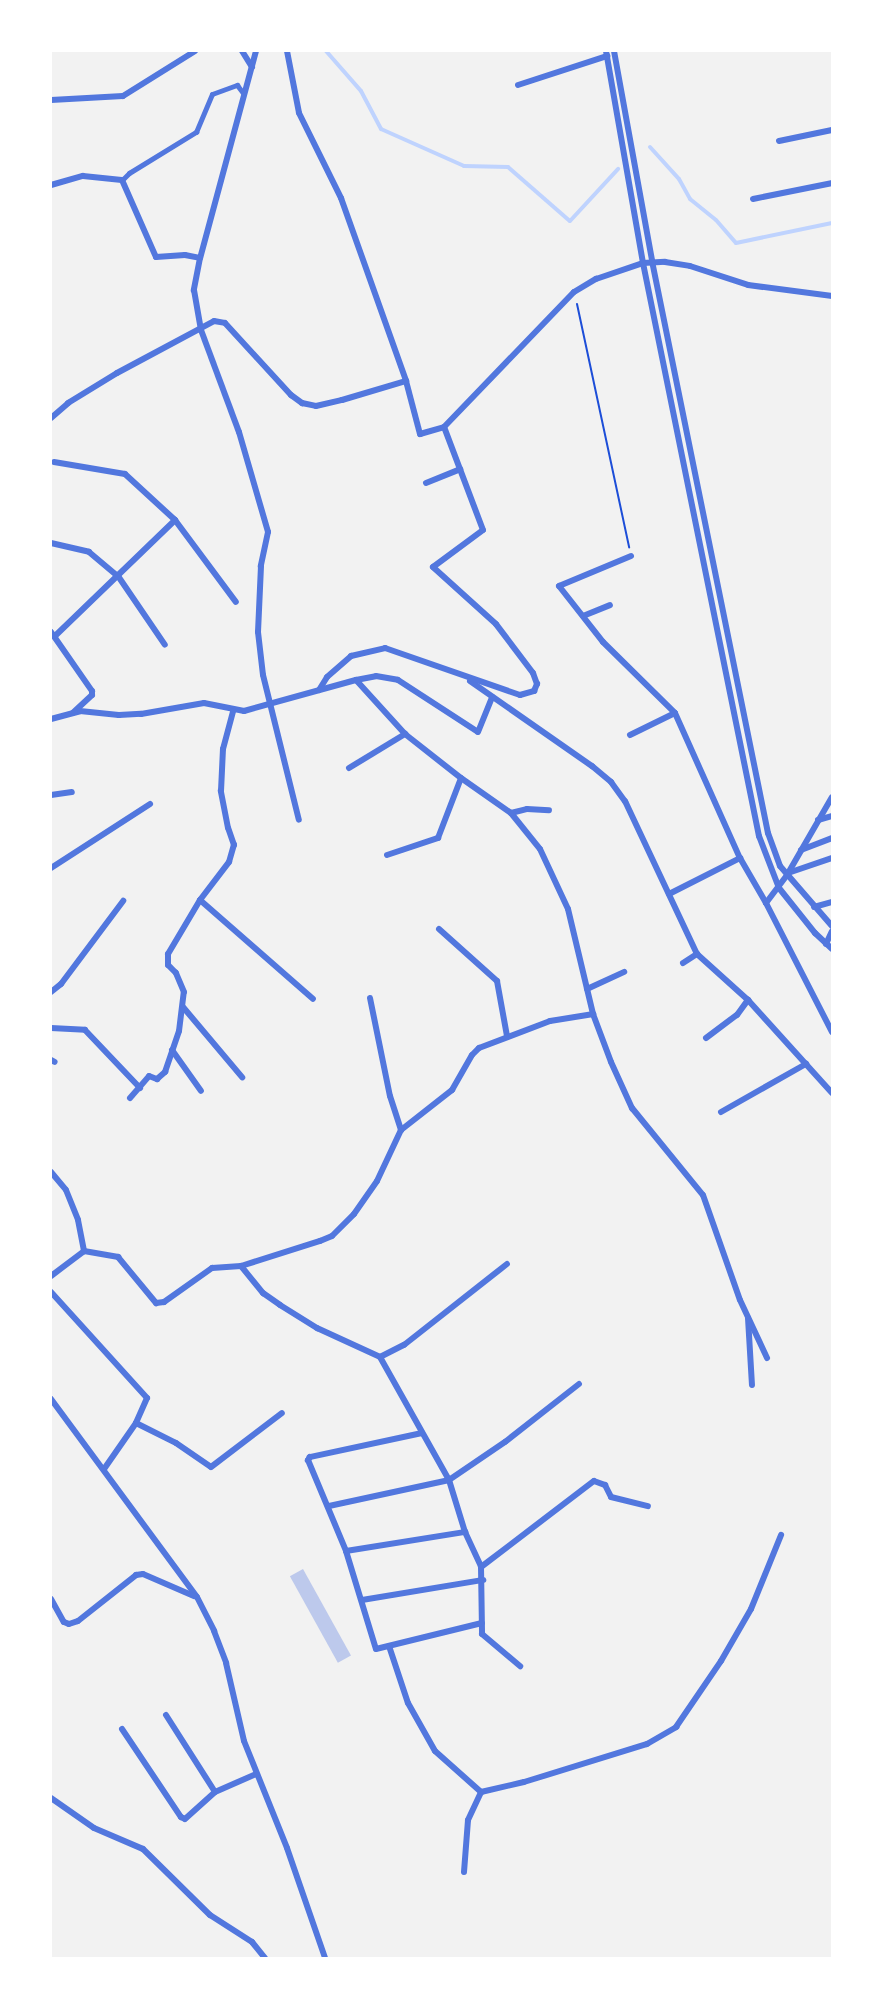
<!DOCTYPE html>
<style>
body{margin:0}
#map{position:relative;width:883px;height:2009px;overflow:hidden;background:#f2f2f2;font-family:Inter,sans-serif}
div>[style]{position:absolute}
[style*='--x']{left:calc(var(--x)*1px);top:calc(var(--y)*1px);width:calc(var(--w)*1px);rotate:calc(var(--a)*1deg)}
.stream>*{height:4px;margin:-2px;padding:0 2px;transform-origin:2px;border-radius:2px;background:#bfd3fe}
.building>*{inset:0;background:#bdc9ec;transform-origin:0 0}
.path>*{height:2px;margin:-1px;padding:0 1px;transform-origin:1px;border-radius:1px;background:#1d4ed8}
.pedestrian>*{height:5px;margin:-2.5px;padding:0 2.5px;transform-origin:2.5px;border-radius:2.5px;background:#5277de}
.minor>*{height:6px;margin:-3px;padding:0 3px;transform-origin:3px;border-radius:3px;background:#5277de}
span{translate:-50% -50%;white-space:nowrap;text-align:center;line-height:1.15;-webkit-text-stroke:4.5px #fff;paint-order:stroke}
.frame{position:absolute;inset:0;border:52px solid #fff;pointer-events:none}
</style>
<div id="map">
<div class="stream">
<i style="--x:326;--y:51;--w:53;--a:48.8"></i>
<i style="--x:361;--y:91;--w:43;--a:62.2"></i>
<i style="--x:381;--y:129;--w:91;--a:24"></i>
<i style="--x:464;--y:166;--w:44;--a:1.3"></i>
<i style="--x:508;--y:167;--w:82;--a:41.1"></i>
<i style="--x:570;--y:221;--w:71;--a:-47.3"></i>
<i style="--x:650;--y:147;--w:43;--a:47.8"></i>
<i style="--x:679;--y:179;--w:23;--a:61"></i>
<i style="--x:690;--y:199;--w:33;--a:39"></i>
<i style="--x:716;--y:220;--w:30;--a:49"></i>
<i style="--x:736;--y:243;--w:98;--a:-11.8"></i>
</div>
<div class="building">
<i style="left:303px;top:1569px;width:99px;height:15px;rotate:61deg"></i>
</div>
<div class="path">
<i style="--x:577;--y:304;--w:249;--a:77.9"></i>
</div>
<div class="pedestrian">
<i style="--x:122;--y:180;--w:10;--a:-45"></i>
<i style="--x:129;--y:173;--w:79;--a:-31.5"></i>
<i style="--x:196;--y:132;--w:41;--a:-67.2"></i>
<i style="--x:212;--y:94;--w:27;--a:-20"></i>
<i style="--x:237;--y:85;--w:10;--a:53"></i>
</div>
<div class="minor">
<i style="--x:242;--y:51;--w:19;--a:58"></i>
<i style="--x:256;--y:51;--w:214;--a:105.1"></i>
<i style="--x:200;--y:258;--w:33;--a:101"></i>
<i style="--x:194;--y:290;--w:41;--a:80.1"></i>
<i style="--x:201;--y:330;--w:109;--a:69.6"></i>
<i style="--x:239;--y:432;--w:104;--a:73.8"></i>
<i style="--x:268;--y:532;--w:35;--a:102"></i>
<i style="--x:261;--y:566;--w:66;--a:92.6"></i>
<i style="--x:258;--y:632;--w:43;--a:83.4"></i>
<i style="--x:263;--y:675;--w:149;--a:76.1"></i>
<i style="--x:287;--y:51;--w:63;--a:79"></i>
<i style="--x:299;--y:113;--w:95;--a:63.7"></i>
<i style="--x:341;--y:198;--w:194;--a:70.4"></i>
<i style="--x:406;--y:381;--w:55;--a:75.2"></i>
<i style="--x:420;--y:434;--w:25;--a:-16"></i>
<i style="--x:444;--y:427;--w:187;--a:-46.1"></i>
<i style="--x:574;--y:292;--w:26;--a:-31"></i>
<i style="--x:596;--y:279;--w:50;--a:-18.8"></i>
<i style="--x:643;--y:263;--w:22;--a:-3"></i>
<i style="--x:665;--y:262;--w:25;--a:9"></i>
<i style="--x:690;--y:266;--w:61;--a:18.1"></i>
<i style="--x:748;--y:285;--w:85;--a:7.5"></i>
<i style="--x:606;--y:51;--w:215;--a:80.1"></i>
<i style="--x:643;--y:263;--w:585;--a:78.56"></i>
<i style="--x:759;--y:836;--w:56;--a:69"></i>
<i style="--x:779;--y:888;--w:58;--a:51.3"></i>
<i style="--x:815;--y:933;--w:23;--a:43"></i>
<i style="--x:614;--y:51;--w:213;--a:79.7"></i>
<i style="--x:652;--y:261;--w:584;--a:78.54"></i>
<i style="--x:768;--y:833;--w:35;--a:70"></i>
<i style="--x:780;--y:866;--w:79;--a:49.1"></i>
<i style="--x:518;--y:85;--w:94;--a:-18"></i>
<i style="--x:51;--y:100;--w:72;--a:-3.2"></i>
<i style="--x:123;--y:96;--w:85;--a:-32"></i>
<i style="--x:779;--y:141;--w:54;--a:-11.7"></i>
<i style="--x:51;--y:185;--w:33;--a:-16"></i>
<i style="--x:83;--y:176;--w:39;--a:6"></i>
<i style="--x:122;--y:180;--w:84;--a:66.2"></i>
<i style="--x:156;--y:257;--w:29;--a:-4"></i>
<i style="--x:185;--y:255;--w:15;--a:11"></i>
<i style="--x:753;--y:199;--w:81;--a:-11.4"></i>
<i style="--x:51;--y:418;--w:23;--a:-41"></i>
<i style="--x:68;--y:403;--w:57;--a:-31.5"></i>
<i style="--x:117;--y:373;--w:110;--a:-28.2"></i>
<i style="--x:214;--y:321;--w:11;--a:10"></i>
<i style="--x:225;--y:323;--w:98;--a:47.5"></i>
<i style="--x:291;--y:395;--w:14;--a:36"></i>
<i style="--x:302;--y:403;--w:14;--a:12"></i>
<i style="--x:316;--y:406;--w:27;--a:-13"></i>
<i style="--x:342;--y:400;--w:67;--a:-16.5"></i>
<i style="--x:54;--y:462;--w:72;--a:9.6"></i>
<i style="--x:125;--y:474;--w:68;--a:42.6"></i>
<i style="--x:175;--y:520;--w:102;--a:53.4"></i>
<i style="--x:426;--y:483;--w:37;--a:-22"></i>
<i style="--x:51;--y:543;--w:39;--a:13"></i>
<i style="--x:89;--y:552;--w:38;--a:40"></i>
<i style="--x:118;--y:576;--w:83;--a:55.7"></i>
<i style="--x:631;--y:556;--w:78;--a:157.4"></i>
<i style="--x:559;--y:586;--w:71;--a:51.8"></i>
<i style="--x:603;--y:642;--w:101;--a:44.6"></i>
<i style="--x:675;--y:713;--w:159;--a:65.9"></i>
<i style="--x:740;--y:858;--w:52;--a:60"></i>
<i style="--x:766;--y:903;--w:145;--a:62.9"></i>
<i style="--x:583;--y:616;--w:29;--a:-22"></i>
<i style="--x:51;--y:632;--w:72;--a:55.2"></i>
<i style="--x:92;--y:691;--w:4;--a:90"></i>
<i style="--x:92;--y:695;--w:26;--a:137"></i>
<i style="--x:55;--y:636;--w:167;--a:-44"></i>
<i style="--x:356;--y:680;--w:20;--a:-11"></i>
<i style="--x:376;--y:676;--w:22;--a:10"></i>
<i style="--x:398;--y:680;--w:95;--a:33"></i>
<i style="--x:478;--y:732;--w:38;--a:-68"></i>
<i style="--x:470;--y:681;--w:149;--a:34.9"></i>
<i style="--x:592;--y:766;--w:25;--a:40"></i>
<i style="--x:611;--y:782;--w:24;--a:54"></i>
<i style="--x:625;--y:801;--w:169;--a:64.8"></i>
<i style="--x:697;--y:954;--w:69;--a:42"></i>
<i style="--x:748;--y:1000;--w:125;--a:47.9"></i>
<i style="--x:319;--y:690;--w:15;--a:-58"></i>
<i style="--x:327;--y:677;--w:32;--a:-41"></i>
<i style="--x:351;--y:656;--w:35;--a:-13"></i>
<i style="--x:385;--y:648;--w:143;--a:19.2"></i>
<i style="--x:520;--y:695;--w:15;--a:-16"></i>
<i style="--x:534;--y:691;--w:8;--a:-67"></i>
<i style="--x:537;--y:684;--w:12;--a:-110"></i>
<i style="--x:533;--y:673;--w:61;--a:-127.1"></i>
<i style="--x:496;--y:624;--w:85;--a:-137.9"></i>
<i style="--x:433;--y:567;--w:62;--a:-36.5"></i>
<i style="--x:483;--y:530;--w:110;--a:-110.7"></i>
<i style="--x:51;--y:719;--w:30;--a:-15"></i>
<i style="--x:80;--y:711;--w:39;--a:6"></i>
<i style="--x:119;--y:715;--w:22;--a:-3"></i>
<i style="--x:141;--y:714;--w:64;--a:-9.9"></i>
<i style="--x:204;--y:703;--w:41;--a:11.3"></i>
<i style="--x:244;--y:711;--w:116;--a:-15.5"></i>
<i style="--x:356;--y:680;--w:73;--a:47.8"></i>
<i style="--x:405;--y:734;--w:71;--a:38.2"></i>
<i style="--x:461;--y:778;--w:61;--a:35"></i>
<i style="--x:511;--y:813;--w:46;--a:51.1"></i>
<i style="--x:540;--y:849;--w:66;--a:65"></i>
<i style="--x:568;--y:909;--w:108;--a:76.6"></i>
<i style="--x:593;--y:1014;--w:51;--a:69.4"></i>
<i style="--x:611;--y:1062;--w:51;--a:65.5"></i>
<i style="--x:632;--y:1108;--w:112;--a:50.8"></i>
<i style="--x:703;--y:1195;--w:111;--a:70.6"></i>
<i style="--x:740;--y:1300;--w:64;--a:65"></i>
<i style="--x:630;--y:735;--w:50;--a:-26.1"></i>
<i style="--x:349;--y:768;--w:66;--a:-31.3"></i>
<i style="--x:51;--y:795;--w:21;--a:-8"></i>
<i style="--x:511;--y:813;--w:16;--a:-14"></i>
<i style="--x:527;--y:809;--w:22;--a:3"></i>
<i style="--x:818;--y:820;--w:15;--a:-16"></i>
<i style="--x:801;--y:850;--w:33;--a:-21"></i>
<i style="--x:387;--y:855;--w:54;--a:-18.4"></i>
<i style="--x:438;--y:838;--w:64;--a:-69"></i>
<i style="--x:51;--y:868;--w:118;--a:-32.9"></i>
<i style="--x:788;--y:873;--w:46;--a:-18.8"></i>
<i style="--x:669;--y:894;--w:80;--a:-26.9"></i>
<i style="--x:200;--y:900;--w:150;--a:41.2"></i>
<i style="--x:766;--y:903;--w:35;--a:-53"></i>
<i style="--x:787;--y:875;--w:90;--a:-60"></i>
<i style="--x:814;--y:907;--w:19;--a:-16"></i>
<i style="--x:439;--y:929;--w:78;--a:41.9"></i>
<i style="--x:497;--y:981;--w:56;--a:79.7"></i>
<i style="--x:826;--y:944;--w:14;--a:-65"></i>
<i style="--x:683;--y:963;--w:17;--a:-33"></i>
<i style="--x:587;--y:989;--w:41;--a:-24.7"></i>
<i style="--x:51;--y:992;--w:13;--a:-39"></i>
<i style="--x:61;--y:984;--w:104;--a:-53.2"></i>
<i style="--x:370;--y:998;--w:100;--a:78.5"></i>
<i style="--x:390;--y:1096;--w:36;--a:72"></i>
<i style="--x:183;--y:1007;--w:92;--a:49.9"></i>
<i style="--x:51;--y:1028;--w:34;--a:3"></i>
<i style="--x:85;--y:1030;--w:80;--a:46.5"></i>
<i style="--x:706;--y:1038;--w:39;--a:-37"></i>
<i style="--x:737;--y:1015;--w:19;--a:-54"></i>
<i style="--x:172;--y:1050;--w:50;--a:54.7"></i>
<i style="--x:51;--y:1060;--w:4;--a:27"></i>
<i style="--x:130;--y:1098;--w:29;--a:-49"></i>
<i style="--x:149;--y:1076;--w:9;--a:21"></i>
<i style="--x:157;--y:1079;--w:11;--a:-41"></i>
<i style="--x:165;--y:1072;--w:43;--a:-71.1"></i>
<i style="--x:179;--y:1031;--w:39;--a:-83"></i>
<i style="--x:184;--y:992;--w:21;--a:-113"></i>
<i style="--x:176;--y:973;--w:11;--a:-135"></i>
<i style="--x:168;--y:965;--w:11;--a:-90"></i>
<i style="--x:168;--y:954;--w:63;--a:-59.3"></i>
<i style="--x:200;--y:900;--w:48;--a:-52.7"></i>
<i style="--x:229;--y:862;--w:18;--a:-74"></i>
<i style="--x:234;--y:845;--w:18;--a:-109"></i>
<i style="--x:228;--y:828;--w:38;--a:-101"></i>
<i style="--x:221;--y:791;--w:42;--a:-87.3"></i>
<i style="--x:223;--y:749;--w:39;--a:-75"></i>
<i style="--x:721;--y:1112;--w:98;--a:-29.5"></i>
<i style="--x:51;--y:1172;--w:23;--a:50"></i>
<i style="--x:66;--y:1190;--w:32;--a:68"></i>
<i style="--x:78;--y:1220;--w:32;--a:79"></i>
<i style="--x:84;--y:1251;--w:35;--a:10"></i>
<i style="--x:118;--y:1257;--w:60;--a:50.4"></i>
<i style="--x:156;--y:1303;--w:8;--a:-7"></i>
<i style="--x:164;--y:1302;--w:59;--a:-35.3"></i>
<i style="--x:212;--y:1268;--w:29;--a:-4"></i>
<i style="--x:241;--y:1266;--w:83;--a:-17.6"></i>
<i style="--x:320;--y:1241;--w:13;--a:-23"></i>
<i style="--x:332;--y:1236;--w:31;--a:-45"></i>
<i style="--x:354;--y:1214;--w:40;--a:-55.1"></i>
<i style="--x:377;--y:1181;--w:56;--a:-64.8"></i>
<i style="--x:401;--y:1130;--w:65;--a:-38.1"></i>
<i style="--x:452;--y:1090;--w:40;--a:-60.3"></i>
<i style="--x:472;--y:1055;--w:10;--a:-45"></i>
<i style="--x:479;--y:1048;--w:76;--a:-20.8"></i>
<i style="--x:550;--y:1021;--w:44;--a:-9.2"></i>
<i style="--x:241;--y:1266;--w:35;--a:51"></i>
<i style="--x:263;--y:1293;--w:21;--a:35"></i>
<i style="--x:280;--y:1305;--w:44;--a:31.9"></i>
<i style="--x:317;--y:1328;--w:69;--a:24.7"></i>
<i style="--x:380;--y:1357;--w:141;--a:60.7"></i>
<i style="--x:449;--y:1480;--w:54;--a:72.9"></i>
<i style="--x:465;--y:1532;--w:38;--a:65"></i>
<i style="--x:481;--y:1567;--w:67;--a:89.1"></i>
<i style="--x:482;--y:1634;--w:50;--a:40.1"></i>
<i style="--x:51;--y:1276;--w:41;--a:-37.1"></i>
<i style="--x:51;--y:1292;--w:143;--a:47.8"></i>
<i style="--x:147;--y:1398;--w:27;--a:114"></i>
<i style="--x:136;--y:1423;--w:56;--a:124.8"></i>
<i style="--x:748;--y:1318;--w:67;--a:86.6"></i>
<i style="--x:380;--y:1357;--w:27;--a:-27"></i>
<i style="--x:404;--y:1345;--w:131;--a:-38.2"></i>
<i style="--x:51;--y:1399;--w:246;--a:53.6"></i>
<i style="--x:197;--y:1597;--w:38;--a:63"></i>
<i style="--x:214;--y:1631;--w:34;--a:69"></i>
<i style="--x:226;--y:1663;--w:80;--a:77"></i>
<i style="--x:244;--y:1741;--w:115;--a:68.1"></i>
<i style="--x:287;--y:1848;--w:116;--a:70.9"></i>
<i style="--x:136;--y:1423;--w:45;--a:26.6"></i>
<i style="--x:176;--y:1443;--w:42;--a:34.4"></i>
<i style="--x:211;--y:1467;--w:89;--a:-37.3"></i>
<i style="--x:422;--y:1433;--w:115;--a:167.9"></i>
<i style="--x:310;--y:1457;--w:4;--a:124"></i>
<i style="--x:308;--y:1460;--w:99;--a:67.3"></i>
<i style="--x:346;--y:1551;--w:102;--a:73"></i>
<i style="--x:376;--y:1649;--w:109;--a:-13.8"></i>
<i style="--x:329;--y:1506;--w:123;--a:-12.2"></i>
<i style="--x:449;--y:1480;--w:68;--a:-34.2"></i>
<i style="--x:505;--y:1442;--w:94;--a:-38.1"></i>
<i style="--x:346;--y:1551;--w:121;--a:-9.1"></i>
<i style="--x:481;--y:1567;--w:142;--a:-37.3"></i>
<i style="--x:594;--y:1481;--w:12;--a:20"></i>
<i style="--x:605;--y:1485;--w:13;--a:63"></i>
<i style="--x:611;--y:1497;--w:38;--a:14"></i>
<i style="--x:51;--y:1599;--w:26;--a:61"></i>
<i style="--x:64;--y:1622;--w:5;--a:22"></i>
<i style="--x:69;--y:1624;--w:9;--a:-18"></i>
<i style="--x:78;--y:1621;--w:74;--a:-38.4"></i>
<i style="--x:136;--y:1575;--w:7;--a:-8"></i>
<i style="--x:143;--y:1574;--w:56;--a:23.3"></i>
<i style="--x:362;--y:1600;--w:123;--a:-9.4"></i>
<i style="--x:389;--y:1646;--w:60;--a:71.6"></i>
<i style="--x:408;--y:1703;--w:55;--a:60.6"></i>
<i style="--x:435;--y:1751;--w:62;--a:41.7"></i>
<i style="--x:166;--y:1715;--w:91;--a:57.5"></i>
<i style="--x:122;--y:1729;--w:106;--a:56.2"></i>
<i style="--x:181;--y:1817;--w:4;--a:27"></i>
<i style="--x:185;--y:1819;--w:40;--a:-42"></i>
<i style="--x:215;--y:1792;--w:45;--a:-23.7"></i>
<i style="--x:481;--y:1792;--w:44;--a:-13.1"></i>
<i style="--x:524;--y:1782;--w:129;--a:-17.2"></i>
<i style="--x:647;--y:1744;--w:34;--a:-30"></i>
<i style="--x:676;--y:1727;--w:80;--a:-55.7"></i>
<i style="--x:721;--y:1661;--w:60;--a:-60"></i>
<i style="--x:751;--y:1609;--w:80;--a:-67.9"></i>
<i style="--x:51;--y:1798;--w:52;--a:34.9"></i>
<i style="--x:94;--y:1828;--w:53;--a:23.2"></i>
<i style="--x:143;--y:1849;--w:94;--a:44.6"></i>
<i style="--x:210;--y:1915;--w:50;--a:32.7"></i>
<i style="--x:252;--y:1942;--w:21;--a:51"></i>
<i style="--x:464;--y:1872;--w:52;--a:-85.6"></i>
<i style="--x:468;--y:1820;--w:31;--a:-65"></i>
</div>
<div class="frame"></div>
</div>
